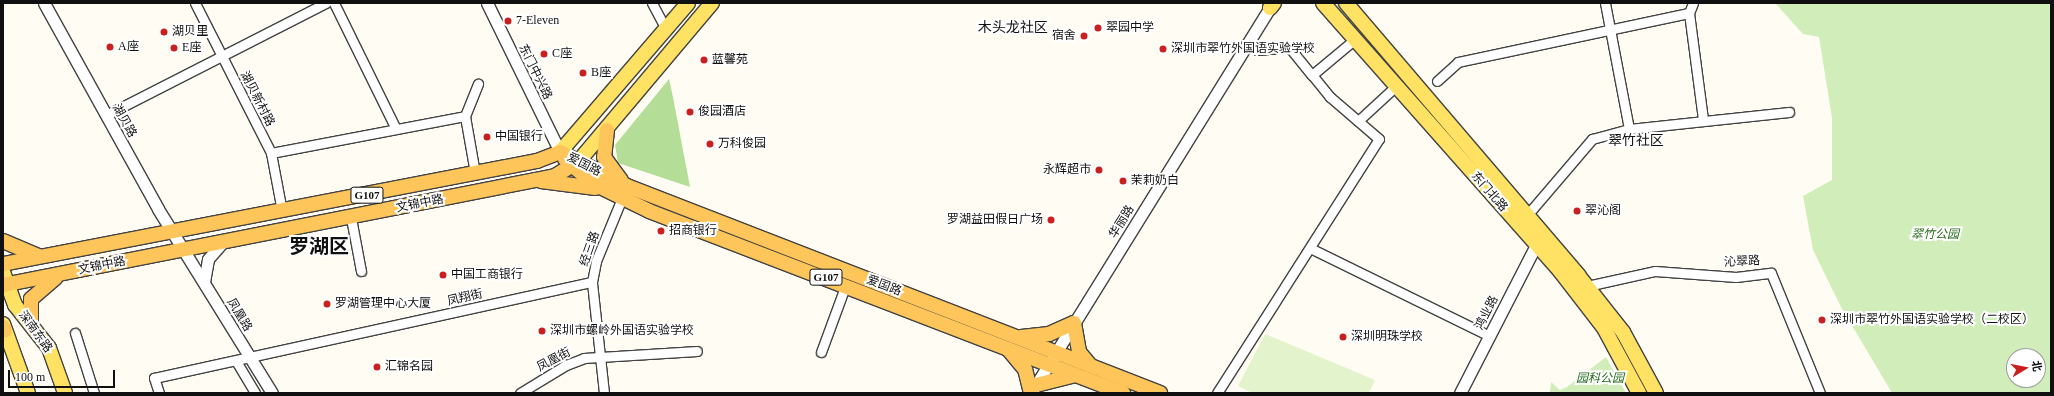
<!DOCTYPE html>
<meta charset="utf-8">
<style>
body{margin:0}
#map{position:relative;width:2054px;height:396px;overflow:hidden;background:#fffdf3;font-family:"Times New Roman","Noto Sans SC",serif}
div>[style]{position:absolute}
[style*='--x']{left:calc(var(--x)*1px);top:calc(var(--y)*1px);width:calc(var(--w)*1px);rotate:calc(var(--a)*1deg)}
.green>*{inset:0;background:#d1edb9}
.forest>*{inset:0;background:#b4de97}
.pitch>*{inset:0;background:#e3f3cb}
.roads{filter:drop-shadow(1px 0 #434343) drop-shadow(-1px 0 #434343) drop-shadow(0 1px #434343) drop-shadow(0 -1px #434343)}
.minor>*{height:9px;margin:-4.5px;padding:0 4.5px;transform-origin:4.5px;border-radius:4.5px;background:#fff}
.tertiary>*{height:11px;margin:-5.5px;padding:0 5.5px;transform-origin:5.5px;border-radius:5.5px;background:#fff}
.primary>*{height:14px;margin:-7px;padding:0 7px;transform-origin:7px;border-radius:7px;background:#ffe163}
.trunk>*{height:14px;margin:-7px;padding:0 7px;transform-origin:7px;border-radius:7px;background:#fec55b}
.dots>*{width:11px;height:11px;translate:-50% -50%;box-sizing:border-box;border:2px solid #fff;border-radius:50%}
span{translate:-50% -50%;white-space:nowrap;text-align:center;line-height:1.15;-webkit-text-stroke:4px #fff;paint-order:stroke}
.shield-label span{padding:1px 3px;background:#fff;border:1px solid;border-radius:3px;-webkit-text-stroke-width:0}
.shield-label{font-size:11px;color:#101010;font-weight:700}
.poi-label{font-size:12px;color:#101010}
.left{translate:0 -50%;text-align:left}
.right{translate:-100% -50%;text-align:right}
.street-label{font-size:12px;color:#101010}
.park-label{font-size:12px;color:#286d1b;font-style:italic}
.quarter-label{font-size:14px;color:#101010}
.town-label{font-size:20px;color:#101010;font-weight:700}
.frame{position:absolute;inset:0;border:4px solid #101010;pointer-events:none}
.north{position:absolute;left:2006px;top:348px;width:40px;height:40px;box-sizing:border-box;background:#fff;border:1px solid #9f9f9f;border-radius:50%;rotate:80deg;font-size:11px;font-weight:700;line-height:16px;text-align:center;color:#101010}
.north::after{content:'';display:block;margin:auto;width:14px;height:18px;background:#c91f1e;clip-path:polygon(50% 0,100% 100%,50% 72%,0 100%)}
.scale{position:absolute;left:8px;top:370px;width:107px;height:18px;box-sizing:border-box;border:2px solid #101010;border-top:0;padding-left:5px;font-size:12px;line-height:14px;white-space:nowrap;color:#101010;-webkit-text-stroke:3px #fff;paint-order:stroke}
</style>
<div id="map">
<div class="green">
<i style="clip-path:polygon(evenodd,1775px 3px,2051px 3px,2051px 393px,1892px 393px,1841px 307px,1813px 250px,1803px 196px,1832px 180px,1832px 118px,1819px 37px,1803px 34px,1775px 3px,2014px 356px,2038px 356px,2038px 380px,2014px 380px,2014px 356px)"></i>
<i style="clip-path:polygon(1606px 357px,1626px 393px,1550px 393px,1551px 382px,1560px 390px,1567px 387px)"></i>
</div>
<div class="forest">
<i style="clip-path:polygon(669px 79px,673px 97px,690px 187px,618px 163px,615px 145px)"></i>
</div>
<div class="pitch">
<i style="clip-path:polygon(1265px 334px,1375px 380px,1369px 393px,1253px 393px,1238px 386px)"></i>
</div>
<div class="roads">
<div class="minor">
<i style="--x:195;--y:3;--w:168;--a:63.1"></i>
<i style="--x:271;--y:153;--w:59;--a:79.3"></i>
<i style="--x:334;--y:3;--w:140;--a:63.8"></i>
<i style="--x:652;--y:3;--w:30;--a:62"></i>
<i style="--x:1605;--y:3;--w:128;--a:79.2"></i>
<i style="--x:1693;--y:3;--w:11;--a:112"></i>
<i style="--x:1689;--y:13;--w:108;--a:82.5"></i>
<i style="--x:1246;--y:45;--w:12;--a:24"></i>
<i style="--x:1257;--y:50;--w:32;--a:-5"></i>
<i style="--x:1289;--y:47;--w:36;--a:51"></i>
<i style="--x:1437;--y:81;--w:28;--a:-42"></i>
<i style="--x:1458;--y:62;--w:236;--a:-12"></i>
<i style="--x:106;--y:115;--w:247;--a:-27"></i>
<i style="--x:1358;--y:121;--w:52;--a:-42.6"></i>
<i style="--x:271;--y:153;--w:197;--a:-10.8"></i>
<i style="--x:475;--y:173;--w:58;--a:-100"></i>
<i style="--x:465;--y:116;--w:35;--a:-68"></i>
<i style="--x:1528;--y:214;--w:99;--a:-49.5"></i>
<i style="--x:1592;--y:139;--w:38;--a:-15"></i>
<i style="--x:1629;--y:129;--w:161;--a:-6.1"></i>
<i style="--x:351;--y:218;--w:54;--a:79.3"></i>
<i style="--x:1310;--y:248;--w:200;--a:26.1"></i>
<i style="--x:1587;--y:286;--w:70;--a:-12.4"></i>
<i style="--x:1655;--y:271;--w:81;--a:4.2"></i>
<i style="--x:1736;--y:277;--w:35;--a:-7"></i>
<i style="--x:1771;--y:273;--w:130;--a:67.8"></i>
<i style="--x:75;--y:333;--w:63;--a:72.4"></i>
<i style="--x:821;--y:352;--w:72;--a:-69.8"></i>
<i style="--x:236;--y:361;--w:37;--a:59"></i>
<i style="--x:159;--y:393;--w:16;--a:-108"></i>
<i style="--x:154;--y:378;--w:448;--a:-12.4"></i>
<i style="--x:520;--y:393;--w:54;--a:-31.3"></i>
<i style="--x:566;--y:365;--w:19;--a:-21"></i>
<i style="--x:584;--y:358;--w:113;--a:-3.5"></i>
<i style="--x:604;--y:393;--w:112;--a:-96.2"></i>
<i style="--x:592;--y:282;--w:21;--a:-79"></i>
<i style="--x:596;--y:261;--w:68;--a:-67.6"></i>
<i style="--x:1217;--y:393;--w:301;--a:-57.5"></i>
<i style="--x:1379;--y:139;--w:65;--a:-139.4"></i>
<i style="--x:1330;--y:97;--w:28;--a:-129"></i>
<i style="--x:1312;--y:75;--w:56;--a:-39.9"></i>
</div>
<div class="tertiary">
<i style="--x:44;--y:3;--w:235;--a:61"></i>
<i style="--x:158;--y:209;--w:216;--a:58.2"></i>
<i style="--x:487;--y:3;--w:166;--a:63.9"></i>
<i style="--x:204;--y:282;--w:23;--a:-80"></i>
<i style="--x:208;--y:259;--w:21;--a:-49"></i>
<i style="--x:1034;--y:388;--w:453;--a:-58.2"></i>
<i style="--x:1460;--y:393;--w:166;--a:-62.8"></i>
</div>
<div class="primary">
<i style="--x:1323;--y:3;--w:358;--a:48.5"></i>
<i style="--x:1560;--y:271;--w:72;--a:52.3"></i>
<i style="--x:1604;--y:328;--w:74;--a:61.7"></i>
<i style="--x:1346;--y:3;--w:358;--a:49.5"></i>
<i style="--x:1578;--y:275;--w:73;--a:51.7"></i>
<i style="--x:1623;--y:332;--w:69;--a:61.6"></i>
<i style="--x:1270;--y:8;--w:6;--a:-51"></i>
<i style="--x:560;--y:152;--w:196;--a:-49.3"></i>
<i style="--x:578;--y:162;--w:208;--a:-49.9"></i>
<i style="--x:3;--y:272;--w:35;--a:70"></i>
<i style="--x:15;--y:305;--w:55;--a:51.7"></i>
<i style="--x:49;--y:348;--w:48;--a:70.4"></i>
<i style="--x:3;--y:324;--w:73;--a:70.1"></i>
</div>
<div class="trunk">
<i style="--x:607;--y:130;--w:27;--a:96"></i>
<i style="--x:604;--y:157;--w:29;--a:54"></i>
<i style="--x:560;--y:152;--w:75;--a:26.9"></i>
<i style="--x:627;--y:186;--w:572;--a:21.22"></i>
<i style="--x:565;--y:159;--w:38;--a:41"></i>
<i style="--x:594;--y:184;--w:61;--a:26.1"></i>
<i style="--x:649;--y:211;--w:508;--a:21.01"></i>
<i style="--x:541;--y:181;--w:55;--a:7.3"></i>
<i style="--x:3;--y:241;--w:39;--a:23"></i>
<i style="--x:3;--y:264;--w:544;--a:-10.92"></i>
<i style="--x:537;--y:161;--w:25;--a:-21"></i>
<i style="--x:3;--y:285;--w:542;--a:-11.16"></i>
<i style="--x:535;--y:180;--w:20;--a:-11"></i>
<i style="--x:555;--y:176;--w:26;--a:-32"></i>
<i style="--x:1074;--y:323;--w:29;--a:80"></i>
<i style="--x:1079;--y:352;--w:17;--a:50"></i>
<i style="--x:31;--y:324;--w:25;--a:-90"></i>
<i style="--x:31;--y:299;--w:33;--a:-41"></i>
<i style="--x:3;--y:327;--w:4;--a:63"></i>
<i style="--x:1021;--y:337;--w:28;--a:-6"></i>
<i style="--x:1049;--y:334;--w:27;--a:-24"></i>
<i style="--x:1008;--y:349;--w:26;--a:50"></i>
<i style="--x:1025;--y:369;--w:25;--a:76"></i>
<i style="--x:1036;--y:385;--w:41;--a:-14"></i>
</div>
</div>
<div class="dots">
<i style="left:508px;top:21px;background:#c91f1e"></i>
<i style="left:1098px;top:28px;background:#c91f1e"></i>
<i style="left:164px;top:32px;background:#c91f1e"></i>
<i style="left:1084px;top:36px;background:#c91f1e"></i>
<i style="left:110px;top:47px;background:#c91f1e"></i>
<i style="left:174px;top:48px;background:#c91f1e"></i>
<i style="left:1163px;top:49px;background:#c91f1e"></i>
<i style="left:544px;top:54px;background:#c91f1e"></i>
<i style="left:704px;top:60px;background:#c91f1e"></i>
<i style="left:583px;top:73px;background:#c91f1e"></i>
<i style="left:690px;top:112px;background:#c91f1e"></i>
<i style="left:487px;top:137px;background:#c91f1e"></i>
<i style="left:710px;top:144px;background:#c91f1e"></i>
<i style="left:1099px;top:170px;background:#c91f1e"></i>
<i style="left:1123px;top:181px;background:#c91f1e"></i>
<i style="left:1577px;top:211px;background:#c91f1e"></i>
<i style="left:1051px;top:220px;background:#c91f1e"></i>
<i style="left:661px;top:231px;background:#c91f1e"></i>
<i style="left:443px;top:275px;background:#c91f1e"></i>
<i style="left:327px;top:304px;background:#c91f1e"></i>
<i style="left:1822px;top:320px;background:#c91f1e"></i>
<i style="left:542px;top:331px;background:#c91f1e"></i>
<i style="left:1343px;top:337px;background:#c91f1e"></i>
<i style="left:377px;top:367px;background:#c91f1e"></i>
</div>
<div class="shield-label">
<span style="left:367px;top:195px">G107</span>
<span style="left:826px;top:277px">G107</span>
</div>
<div class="poi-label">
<span class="left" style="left:516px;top:21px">7-Eleven</span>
<span class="left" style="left:1106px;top:28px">翠园中学</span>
<span class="left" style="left:172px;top:32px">湖贝里</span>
<span class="right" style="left:1076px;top:36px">宿舍</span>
<span class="left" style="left:118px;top:47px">A座</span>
<span class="left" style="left:182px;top:48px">E座</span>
<span class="left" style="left:1171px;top:49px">深圳市翠竹外国语实验学校</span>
<span class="left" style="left:552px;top:54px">C座</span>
<span class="left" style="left:712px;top:60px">蓝馨苑</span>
<span class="left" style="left:591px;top:73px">B座</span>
<span class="left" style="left:698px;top:112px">俊园酒店</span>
<span class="left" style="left:495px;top:137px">中国银行</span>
<span class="left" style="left:718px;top:144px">万科俊园</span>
<span class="right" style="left:1091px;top:170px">永辉超市</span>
<span class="left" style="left:1131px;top:181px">茉莉奶白</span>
<span class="left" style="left:1585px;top:211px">翠沁阁</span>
<span class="right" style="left:1043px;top:220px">罗湖益田假日广场</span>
<span class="left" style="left:669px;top:231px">招商银行</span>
<span class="left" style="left:451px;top:275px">中国工商银行</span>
<span class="left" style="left:335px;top:304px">罗湖管理中心大厦</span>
<span class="left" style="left:1830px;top:320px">深圳市翠竹外国语实验学校（二校区）</span>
<span class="left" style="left:550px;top:331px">深圳市螺岭外国语实验学校</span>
<span class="left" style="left:1351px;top:337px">深圳明珠学校</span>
<span class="left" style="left:385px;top:367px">汇锦名园</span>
</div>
<div class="street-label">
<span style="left:535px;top:72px;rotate:64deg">东门中兴路</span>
<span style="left:257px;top:99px;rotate:63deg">湖贝新村路</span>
<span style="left:124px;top:121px;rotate:61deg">湖贝路</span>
<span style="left:584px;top:165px;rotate:27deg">爱国路</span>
<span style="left:1489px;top:192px;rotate:49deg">东门北路</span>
<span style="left:420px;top:204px;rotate:-11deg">文锦中路</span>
<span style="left:1122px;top:222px;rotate:-58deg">华丽路</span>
<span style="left:590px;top:249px;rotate:-71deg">经三路</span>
<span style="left:1742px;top:262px;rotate:-3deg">沁翠路</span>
<span style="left:102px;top:266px;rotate:-11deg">文锦中路</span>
<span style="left:884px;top:286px;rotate:21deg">爱国路</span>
<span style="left:465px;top:298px;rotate:-13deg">凤翔街</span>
<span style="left:1487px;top:313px;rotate:-63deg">鸿业路</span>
<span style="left:239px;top:315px;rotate:59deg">凤凰路</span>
<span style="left:35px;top:332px;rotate:54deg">深南东路</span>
<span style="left:554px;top:360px;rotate:-28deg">凤凰街</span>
</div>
<div class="park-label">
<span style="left:1935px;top:235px">翠竹公园</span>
<span style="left:1600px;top:379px">园科公园</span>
</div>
<div class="quarter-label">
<span style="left:1013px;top:28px">木头龙社区</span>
<span style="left:1636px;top:141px">翠竹社区</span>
</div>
<div class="town-label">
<span style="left:319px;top:246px">罗湖区</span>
</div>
<div class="frame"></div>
<div class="north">北</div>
<div class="scale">100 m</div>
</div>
